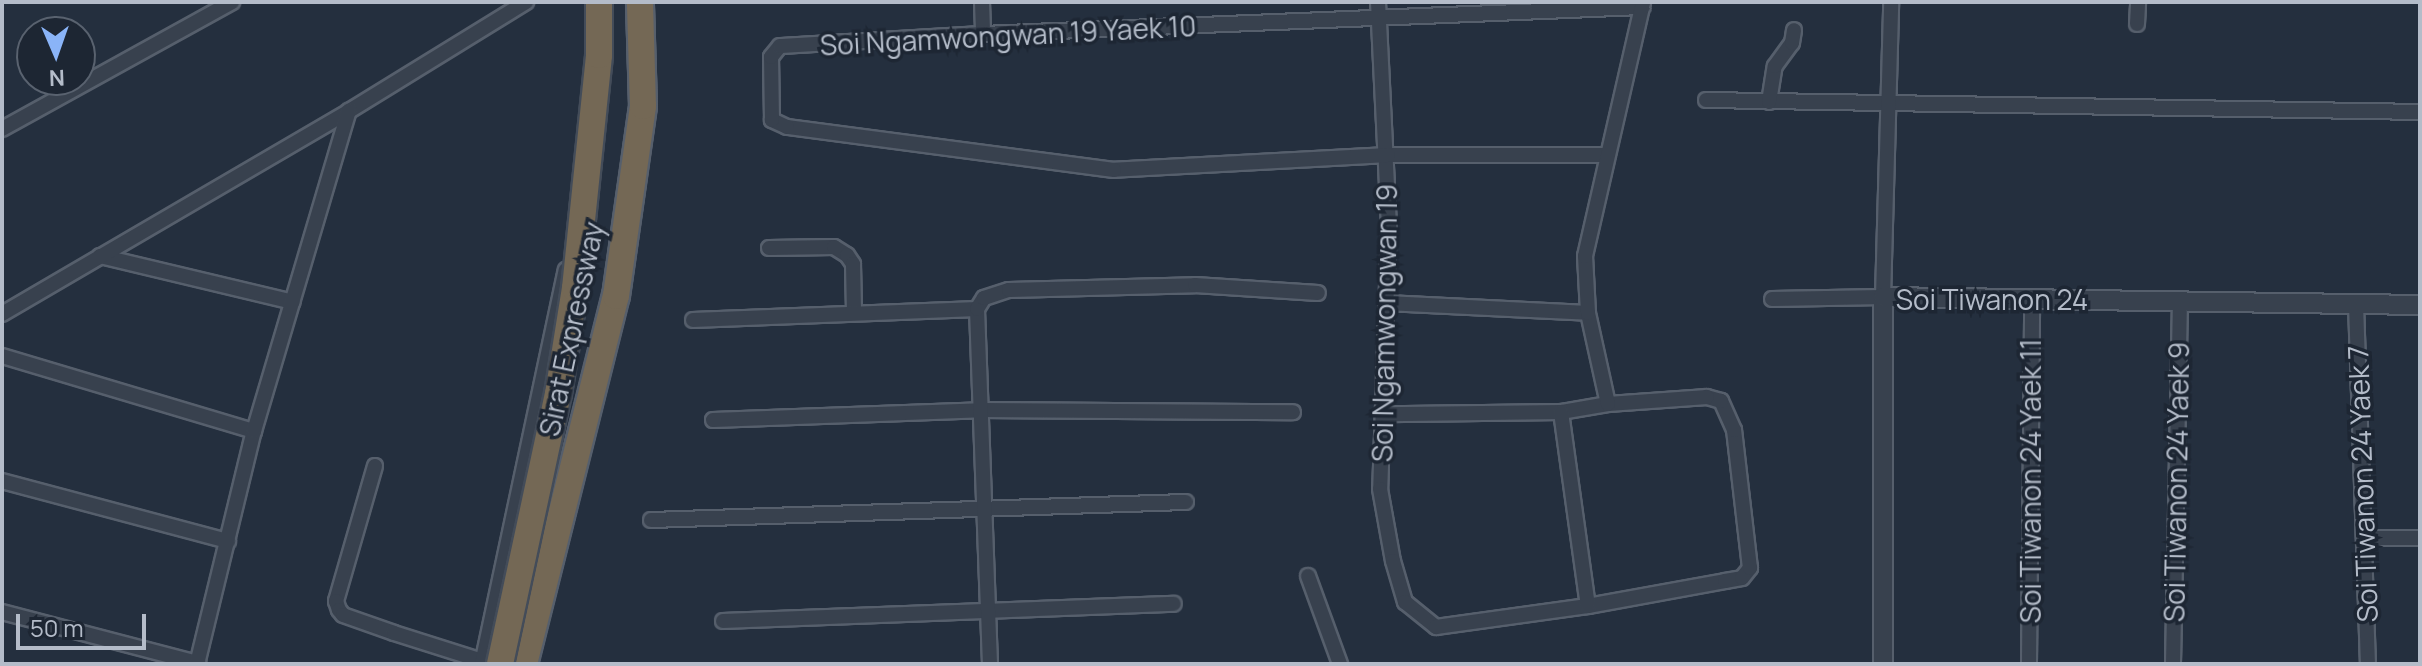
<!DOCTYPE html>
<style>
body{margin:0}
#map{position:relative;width:2422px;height:666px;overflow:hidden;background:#242f3e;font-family:Manrope,sans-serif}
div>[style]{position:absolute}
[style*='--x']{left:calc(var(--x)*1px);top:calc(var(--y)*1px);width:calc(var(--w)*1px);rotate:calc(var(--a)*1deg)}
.roads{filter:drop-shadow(2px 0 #565f6c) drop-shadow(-2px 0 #565f6c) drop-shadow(0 2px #565f6c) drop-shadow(0 -2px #565f6c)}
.minor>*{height:14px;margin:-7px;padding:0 7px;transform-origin:7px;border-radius:7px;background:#38414e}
.tertiary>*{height:18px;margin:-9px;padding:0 9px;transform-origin:9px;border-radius:9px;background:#38414e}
.motorway>*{height:26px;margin:-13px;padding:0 13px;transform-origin:13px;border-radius:13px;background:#746855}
.bridges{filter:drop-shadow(2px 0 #434c59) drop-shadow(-2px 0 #434c59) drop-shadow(0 2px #434c59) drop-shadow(0 -2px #434c59)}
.motorway-bridge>*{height:26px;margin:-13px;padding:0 13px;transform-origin:13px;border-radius:13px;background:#746855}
span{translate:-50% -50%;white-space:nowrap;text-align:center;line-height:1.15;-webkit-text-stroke:7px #1d2633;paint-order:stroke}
.street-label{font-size:28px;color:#b4bcc9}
.frame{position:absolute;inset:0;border:4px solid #b4bcc9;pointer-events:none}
.north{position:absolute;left:16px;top:16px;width:80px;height:80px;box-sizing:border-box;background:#1d2633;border:2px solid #59626f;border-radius:50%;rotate:178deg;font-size:22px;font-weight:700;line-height:32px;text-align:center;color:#b4bcc9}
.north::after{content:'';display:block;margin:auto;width:28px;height:36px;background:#8ab4f8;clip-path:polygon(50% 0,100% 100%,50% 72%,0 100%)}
.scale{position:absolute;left:16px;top:614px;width:130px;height:36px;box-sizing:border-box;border:4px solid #b4bcc9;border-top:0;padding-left:10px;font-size:24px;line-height:28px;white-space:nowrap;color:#b4bcc9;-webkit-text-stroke:6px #1d2633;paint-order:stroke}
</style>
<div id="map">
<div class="roads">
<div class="minor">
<i style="--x:982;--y:2;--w:32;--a:88"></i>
<i style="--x:1378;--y:2;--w:222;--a:87.2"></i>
<i style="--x:1389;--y:224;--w:265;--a:91.9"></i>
<i style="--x:1380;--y:489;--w:73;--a:79.8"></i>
<i style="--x:1393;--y:561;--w:43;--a:73.7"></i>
<i style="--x:1405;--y:602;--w:40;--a:39"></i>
<i style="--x:1436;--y:627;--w:153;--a:-7.9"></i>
<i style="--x:1588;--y:606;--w:139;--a:-10.3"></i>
<i style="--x:1725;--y:581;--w:17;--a:-10"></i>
<i style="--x:1742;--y:578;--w:13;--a:-51"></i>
<i style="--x:1750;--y:568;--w:139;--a:-96.6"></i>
<i style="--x:1734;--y:430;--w:32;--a:-114"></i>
<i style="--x:1721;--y:401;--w:15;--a:-164"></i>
<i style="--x:1707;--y:397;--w:99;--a:176"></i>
<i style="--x:1608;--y:404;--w:48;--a:170.3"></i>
<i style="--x:1561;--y:412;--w:176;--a:179.3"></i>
<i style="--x:2137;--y:24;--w:22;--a:-87"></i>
<i style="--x:1706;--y:100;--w:714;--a:0.96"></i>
<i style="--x:1769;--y:102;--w:36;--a:-81"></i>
<i style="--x:1775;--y:66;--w:29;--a:-54"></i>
<i style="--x:1792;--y:43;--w:13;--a:-81"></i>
<i style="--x:2;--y:129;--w:263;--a:-28.9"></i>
<i style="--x:1606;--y:155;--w:218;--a:180"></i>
<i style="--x:1388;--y:155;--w:274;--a:176.9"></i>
<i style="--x:1114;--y:170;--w:330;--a:-172.5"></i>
<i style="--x:787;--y:127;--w:17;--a:-155"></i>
<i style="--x:772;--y:120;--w:63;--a:-90.9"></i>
<i style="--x:771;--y:57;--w:14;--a:-51"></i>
<i style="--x:780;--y:46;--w:203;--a:-3.4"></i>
<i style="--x:983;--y:34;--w:660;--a:-2.35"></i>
<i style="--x:769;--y:248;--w:65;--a:-0.9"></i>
<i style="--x:834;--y:247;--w:15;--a:32"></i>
<i style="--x:847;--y:255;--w:11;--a:56"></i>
<i style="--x:853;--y:264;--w:47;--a:88.8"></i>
<i style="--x:100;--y:256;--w:198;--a:13.4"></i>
<i style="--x:1772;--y:299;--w:111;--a:-1"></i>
<i style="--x:1883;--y:297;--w:295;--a:-88.4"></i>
<i style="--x:1386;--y:303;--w:202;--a:2.8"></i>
<i style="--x:2356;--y:304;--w:360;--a:88.1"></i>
<i style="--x:2;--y:314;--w:402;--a:-30.3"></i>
<i style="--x:349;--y:111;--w:208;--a:-31.6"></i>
<i style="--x:693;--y:320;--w:284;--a:-2.2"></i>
<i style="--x:2;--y:356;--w:263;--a:16.6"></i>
<i style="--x:1608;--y:404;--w:93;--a:-102.4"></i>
<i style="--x:1588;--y:313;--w:57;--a:-93"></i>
<i style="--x:1585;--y:256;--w:261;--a:-77.1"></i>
<i style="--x:1561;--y:412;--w:196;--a:82.1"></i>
<i style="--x:713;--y:420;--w:268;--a:-2.1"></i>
<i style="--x:981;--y:410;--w:312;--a:0.4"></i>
<i style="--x:375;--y:466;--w:141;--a:106.1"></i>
<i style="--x:336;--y:601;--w:9;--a:72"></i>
<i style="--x:339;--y:610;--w:6;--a:51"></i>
<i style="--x:343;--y:615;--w:54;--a:19.4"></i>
<i style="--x:394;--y:633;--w:93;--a:17.5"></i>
<i style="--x:2;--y:481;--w:234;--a:14.9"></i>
<i style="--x:651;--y:520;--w:535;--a:-1.93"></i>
<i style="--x:2366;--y:538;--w:54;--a:0"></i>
<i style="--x:1308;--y:576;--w:94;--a:70"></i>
<i style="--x:2;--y:612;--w:203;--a:14.6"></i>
<i style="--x:723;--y:621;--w:451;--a:-2.2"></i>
<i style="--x:197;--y:664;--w:240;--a:-76.3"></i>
<i style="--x:254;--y:431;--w:334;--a:-73.5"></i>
<i style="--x:482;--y:664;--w:403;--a:-78"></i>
<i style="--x:990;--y:664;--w:355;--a:-92.1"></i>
<i style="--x:977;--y:309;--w:13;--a:-58"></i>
<i style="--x:984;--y:298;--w:26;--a:-18"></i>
<i style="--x:1009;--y:290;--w:186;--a:-1.5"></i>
<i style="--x:1195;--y:285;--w:123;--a:3.7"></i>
<i style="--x:2029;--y:664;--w:366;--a:-89.5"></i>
<i style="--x:2173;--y:664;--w:363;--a:-88.9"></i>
</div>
<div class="tertiary">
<i style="--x:1883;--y:664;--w:367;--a:-90"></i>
<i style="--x:1883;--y:297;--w:537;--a:0.85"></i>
</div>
<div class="motorway">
<i style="--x:524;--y:664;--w:379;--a:-76"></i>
<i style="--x:616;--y:296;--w:192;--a:-81.9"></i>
<i style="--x:643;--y:106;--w:104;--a:-91.7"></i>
</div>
</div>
<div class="bridges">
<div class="motorway-bridge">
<i style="--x:500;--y:664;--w:276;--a:-77.9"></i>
<i style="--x:558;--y:394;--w:107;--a:-80.9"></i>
<i style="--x:575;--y:288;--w:234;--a:-84.1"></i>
<i style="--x:599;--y:55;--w:53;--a:-90"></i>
</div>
</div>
<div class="street-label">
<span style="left:1008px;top:35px;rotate:-3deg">Soi Ngamwongwan 19 Yaek 10</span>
<span style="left:1992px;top:299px">Soi Tiwanon 24</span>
<span style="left:1384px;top:323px;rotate:-89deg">Soi Ngamwongwan 19</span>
<span style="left:571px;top:329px;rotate:-78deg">Sirat Expressway</span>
<span style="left:2030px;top:481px;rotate:-90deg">Soi Tiwanon 24 Yaek 11</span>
<span style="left:2176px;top:482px;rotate:-89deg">Soi Tiwanon 24 Yaek 9</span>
<span style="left:2362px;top:484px;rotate:-92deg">Soi Tiwanon 24 Yaek 7</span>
</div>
<div class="frame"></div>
<div class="north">N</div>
<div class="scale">50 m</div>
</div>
